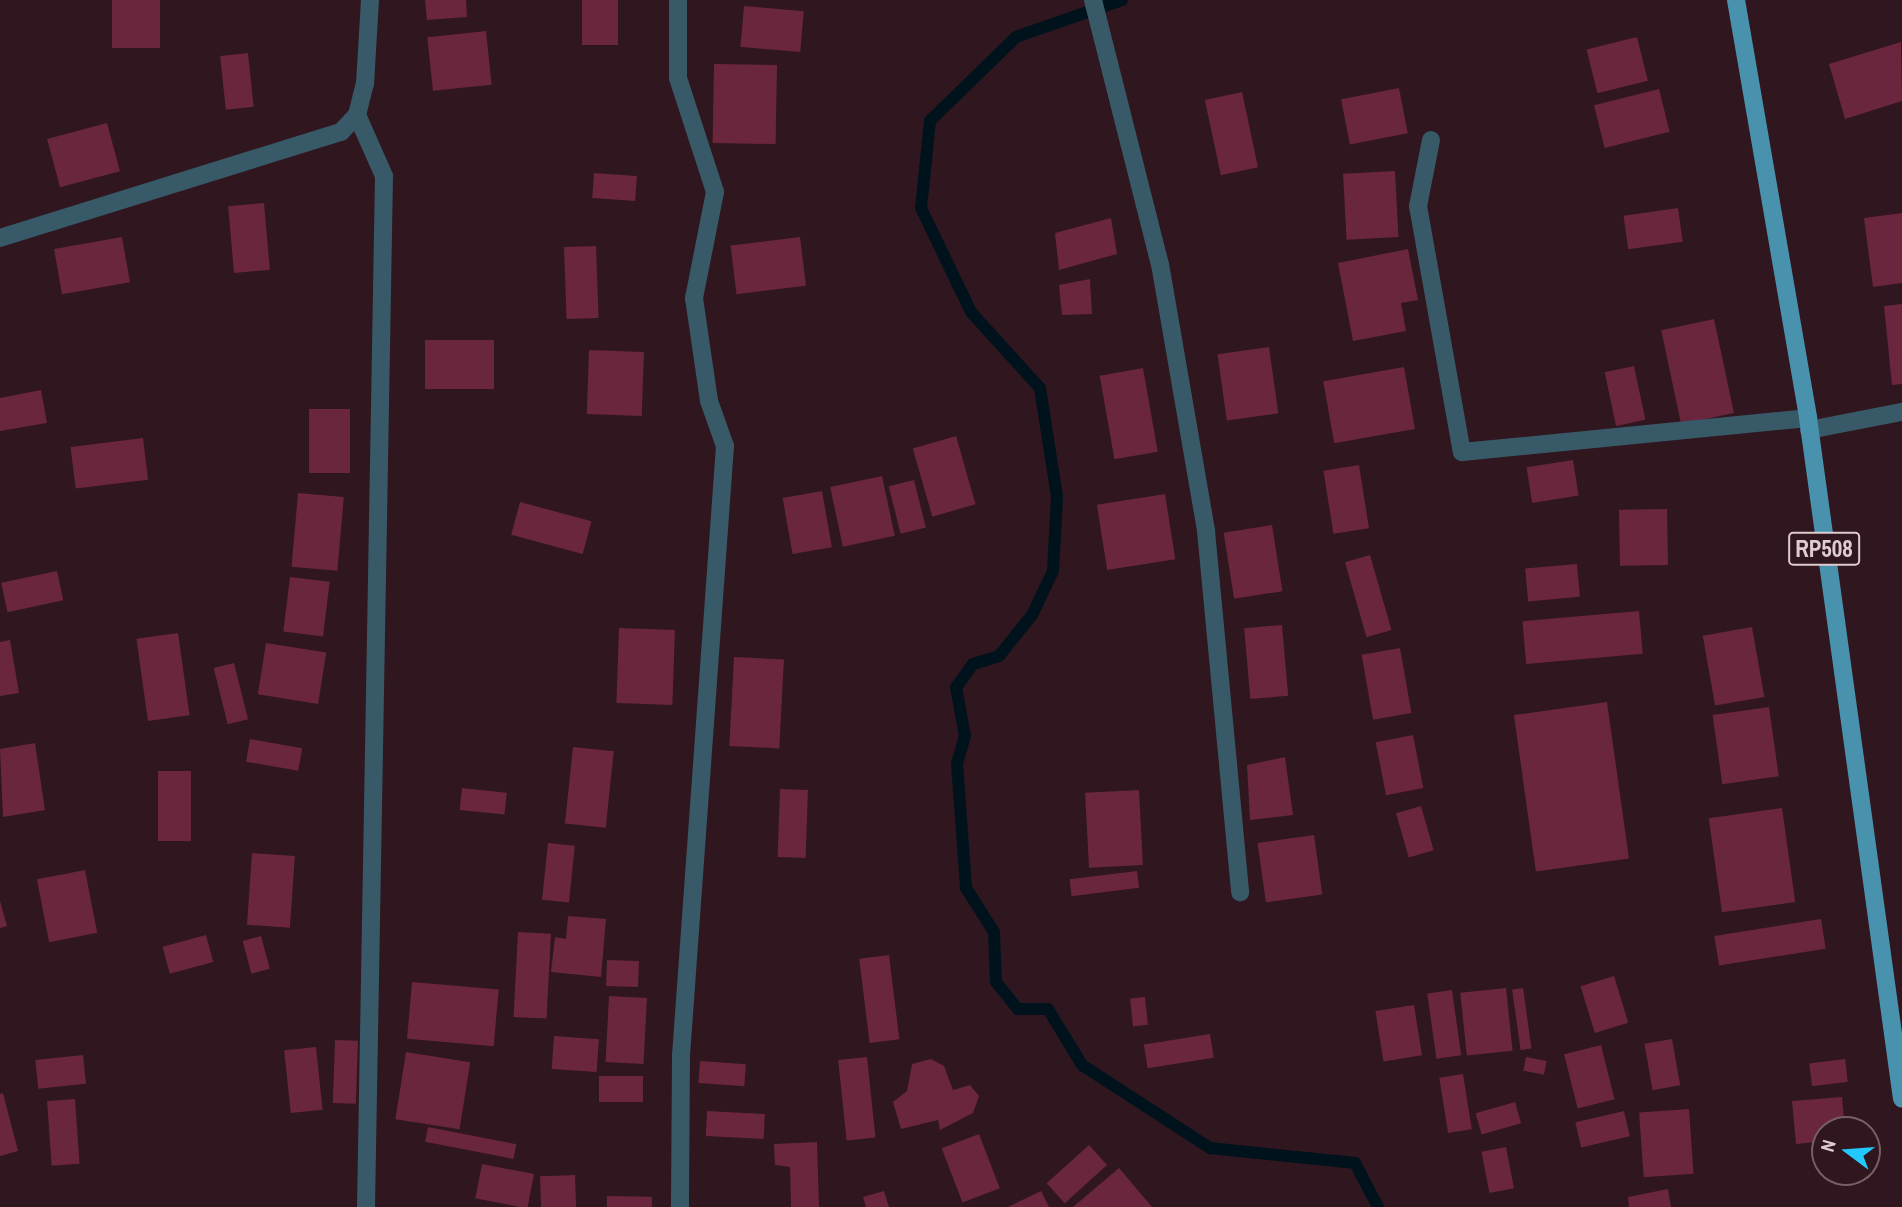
<!DOCTYPE html>
<style>
body{margin:0}
#map{position:relative;width:1902px;height:1207px;overflow:hidden;background:#30161e;font-family:"Archivo Narrow",sans-serif}
div>[style]{position:absolute}
[style*='--x']{left:calc(var(--x)*1px);top:calc(var(--y)*1px);width:calc(var(--w)*1px);rotate:calc(var(--a)*1deg)}
.stream>*{height:12px;margin:-6px;padding:0 6px;transform-origin:6px;border-radius:6px;background:#00131d}
.building>*{inset:0;background:#69263d;transform-origin:0 0}
.minor>*{height:18px;margin:-9px;padding:0 9px;transform-origin:9px;border-radius:9px;background:#385967}
.primary>*{height:18px;margin:-9px;padding:0 9px;transform-origin:9px;border-radius:9px;background:#4992ae}
span{translate:-50% -50%;white-space:nowrap;text-align:center;line-height:1.15;-webkit-text-stroke:5px #30161e;paint-order:stroke}
.shield-label span{padding:2px 5px;background:#30161e;border:2px solid;border-radius:5px;-webkit-text-stroke-width:0}
.shield-label{font-size:23px;color:#deccd0;font-weight:700}
.north{position:absolute;left:1811px;top:1116px;width:70px;height:70px;box-sizing:border-box;background:#30161e;border:2px solid #765f65;border-radius:50%;rotate:286deg;font-size:19px;font-weight:700;line-height:28px;text-align:center;color:#deccd0}
.north::after{content:'';display:block;margin:auto;width:24px;height:32px;background:#23c9fe;clip-path:polygon(50% 0,100% 100%,50% 72%,0 100%)}
</style>
<div id="map">
<div class="stream">
<i style="--x:1122;--y:0;--w:112;--a:160.8"></i>
<i style="--x:1016;--y:37;--w:120;--a:135.7"></i>
<i style="--x:930;--y:121;--w:87;--a:95.9"></i>
<i style="--x:921;--y:208;--w:115;--a:64.3"></i>
<i style="--x:971;--y:312;--w:103;--a:47.8"></i>
<i style="--x:1040;--y:388;--w:110;--a:81.1"></i>
<i style="--x:1057;--y:497;--w:74;--a:93.1"></i>
<i style="--x:1053;--y:571;--w:49;--a:115.5"></i>
<i style="--x:1032;--y:615;--w:53;--a:128.8"></i>
<i style="--x:999;--y:656;--w:27;--a:163"></i>
<i style="--x:973;--y:664;--w:29;--a:126"></i>
<i style="--x:956;--y:687;--w:50;--a:79.6"></i>
<i style="--x:965;--y:736;--w:29;--a:106"></i>
<i style="--x:957;--y:764;--w:124;--a:85.8"></i>
<i style="--x:966;--y:888;--w:52;--a:57.5"></i>
<i style="--x:994;--y:932;--w:50;--a:87.7"></i>
<i style="--x:996;--y:982;--w:35;--a:51"></i>
<i style="--x:1018;--y:1009;--w:30;--a:0"></i>
<i style="--x:1048;--y:1009;--w:66;--a:58.7"></i>
<i style="--x:1082;--y:1065;--w:153;--a:33"></i>
<i style="--x:1210;--y:1148;--w:146;--a:5.9"></i>
<i style="--x:1355;--y:1163;--w:50;--a:62.4"></i>
</div>
<div class="building">
<i style="left:112px;top:0;width:48px;height:48px"></i>
<i style="clip-path:polygon(425px 0,466px 0,467px 17px,427px 20px)"></i>
<i style="left:582px;top:0;width:36px;height:45px"></i>
<i style="left:744px;top:6px;width:60px;height:41px;rotate:5deg"></i>
<i style="left:486px;top:31px;width:54px;height:59px;rotate:84deg"></i>
<i style="left:1637px;top:37px;width:45px;height:52px;rotate:76deg"></i>
<i style="clip-path:polygon(1901px 42px,1902px 101px,1845px 119px,1829px 64px)"></i>
<i style="left:248px;top:53px;width:54px;height:28px;rotate:84deg"></i>
<i style="left:714px;top:64px;width:63px;height:79px;rotate:1deg"></i>
<i style="left:1399px;top:88px;width:46px;height:59px;rotate:79deg"></i>
<i style="left:1659px;top:89px;width:44px;height:67px;rotate:76deg"></i>
<i style="left:1242px;top:92px;width:77px;height:38px;rotate:78deg"></i>
<i style="left:107px;top:123px;width:50px;height:62px;rotate:75deg"></i>
<i style="left:1395px;top:171px;width:66px;height:52px;rotate:87deg"></i>
<i style="left:594px;top:173px;width:43px;height:25px;rotate:4deg"></i>
<i style="left:264px;top:203px;width:67px;height:36px;rotate:85deg"></i>
<i style="left:1678px;top:208px;width:34px;height:55px;rotate:82deg"></i>
<i style="clip-path:polygon(1902px 213px,1902px 283px,1873px 287px,1864px 218px)"></i>
<i style="clip-path:polygon(1111px 218px,1117px 254px,1059px 270px,1055px 233px)"></i>
<i style="left:122px;top:237px;width:46px;height:69px;rotate:80deg"></i>
<i style="left:800px;top:237px;width:49px;height:70px;rotate:83deg"></i>
<i style="left:596px;top:246px;width:72px;height:32px;rotate:88deg"></i>
<i style="clip-path:polygon(1408px 249px,1418px 300px,1401px 303px,1406px 331px,1353px 341px,1338px 263px)"></i>
<i style="clip-path:polygon(1090px 279px,1092px 314px,1062px 315px,1059px 285px)"></i>
<i style="clip-path:polygon(1902px 304px,1902px 384px,1892px 385px,1884px 306px)"></i>
<i style="left:1714px;top:319px;width:96px;height:54px;rotate:78deg"></i>
<i style="left:494px;top:340px;width:49px;height:69px;rotate:90deg"></i>
<i style="left:1269px;top:347px;width:67px;height:52px;rotate:82deg"></i>
<i style="left:589px;top:350px;width:55px;height:64px;rotate:2deg"></i>
<i style="left:1634px;top:366px;width:55px;height:30px;rotate:78deg"></i>
<i style="left:1404px;top:367px;width:63px;height:82px;rotate:80deg"></i>
<i style="left:1143px;top:368px;width:85px;height:44px;rotate:80deg"></i>
<i style="clip-path:polygon(41px 390px,47px 423px,0 431px,0 398px)"></i>
<i style="left:309px;top:409px;width:41px;height:64px"></i>
<i style="left:956px;top:436px;width:71px;height:45px;rotate:74deg"></i>
<i style="left:143px;top:438px;width:42px;height:73px;rotate:83deg"></i>
<i style="left:1573px;top:460px;width:36px;height:47px;rotate:81deg"></i>
<i style="left:1359px;top:465px;width:64px;height:36px;rotate:81deg"></i>
<i style="left:882px;top:476px;width:61px;height:53px;rotate:78deg"></i>
<i style="left:914px;top:480px;width:49px;height:26px;rotate:76deg"></i>
<i style="left:822px;top:491px;width:57px;height:40px;rotate:80deg"></i>
<i style="left:298px;top:493px;width:46px;height:74px;rotate:5deg"></i>
<i style="left:1165px;top:494px;width:66px;height:69px;rotate:81deg"></i>
<i style="left:520px;top:502px;width:74px;height:34px;rotate:15deg"></i>
<i style="left:1667px;top:509px;width:56px;height:48px;rotate:89deg"></i>
<i style="left:1272px;top:525px;width:67px;height:49px;rotate:81deg"></i>
<i style="left:1370px;top:555px;width:78px;height:26px;rotate:74deg"></i>
<i style="left:1577px;top:564px;width:33px;height:52px;rotate:85deg"></i>
<i style="left:57px;top:571px;width:30px;height:57px;rotate:78deg"></i>
<i style="left:290px;top:577px;width:40px;height:55px;rotate:7deg"></i>
<i style="left:1639px;top:611px;width:43px;height:117px;rotate:85deg"></i>
<i style="left:1282px;top:625px;width:71px;height:38px;rotate:85deg"></i>
<i style="left:1752px;top:627px;width:71px;height:50px;rotate:80deg"></i>
<i style="left:619px;top:628px;width:56px;height:75px;rotate:2deg"></i>
<i style="left:178px;top:633px;width:83px;height:42px;rotate:82deg"></i>
<i style="clip-path:polygon(10px 640px,19px 693px,0 696px,0 642px)"></i>
<i style="left:266px;top:643px;width:61px;height:52px;rotate:9deg"></i>
<i style="left:1400px;top:648px;width:66px;height:39px;rotate:80deg"></i>
<i style="left:734px;top:657px;width:50px;height:89px;rotate:3deg"></i>
<i style="left:234px;top:663px;width:58px;height:21px;rotate:76deg"></i>
<i style="left:1607px;top:702px;width:158px;height:94px;rotate:82deg"></i>
<i style="left:1769px;top:707px;width:70px;height:57px;rotate:82deg"></i>
<i style="left:1413px;top:735px;width:54px;height:38px;rotate:79deg"></i>
<i style="left:250px;top:739px;width:53px;height:23px;rotate:10deg"></i>
<i style="clip-path:polygon(35px 743px,45px 810px,3px 817px,0 749px)"></i>
<i style="left:573px;top:747px;width:41px;height:77px;rotate:6deg"></i>
<i style="clip-path:polygon(1285px 757px,1293px 815px,1250px 820px,1247px 765px)"></i>
<i style="left:158px;top:771px;width:33px;height:70px"></i>
<i style="left:462px;top:788px;width:45px;height:22px;rotate:6deg"></i>
<i style="left:780px;top:789px;width:28px;height:68px;rotate:2deg"></i>
<i style="left:1139px;top:790px;width:75px;height:54px;rotate:87deg"></i>
<i style="left:1421px;top:806px;width:46px;height:26px;rotate:74deg"></i>
<i style="left:1782px;top:808px;width:95px;height:74px;rotate:82deg"></i>
<i style="left:1314px;top:835px;width:60px;height:57px;rotate:82deg"></i>
<i style="left:548px;top:843px;width:27px;height:57px;rotate:6deg"></i>
<i style="left:252px;top:853px;width:43px;height:72px;rotate:4deg"></i>
<i style="left:85px;top:870px;width:64px;height:49px;rotate:79deg"></i>
<i style="left:1137px;top:871px;width:17px;height:68px;rotate:83deg"></i>
<i style="clip-path:polygon(0 901px,7px 926px,0 928px)"></i>
<i style="clip-path:polygon(568px 916px,606px 919px,601px 977px,551px 972px,555px 937px,566px 939px)"></i>
<i style="left:1821px;top:919px;width:30px;height:108px;rotate:81deg"></i>
<i style="left:518px;top:932px;width:33px;height:85px;rotate:3deg"></i>
<i style="left:206px;top:935px;width:28px;height:45px;rotate:75deg"></i>
<i style="left:261px;top:936px;width:34px;height:19px;rotate:75deg"></i>
<i style="left:889px;top:955px;width:85px;height:30px;rotate:83deg"></i>
<i style="left:607px;top:960px;width:32px;height:26px;rotate:2deg"></i>
<i style="left:1614px;top:976px;width:49px;height:35px;rotate:73deg"></i>
<i style="left:412px;top:982px;width:87px;height:57px;rotate:5deg"></i>
<i style="left:1506px;top:988px;width:63px;height:46px;rotate:84deg"></i>
<i style="left:1523px;top:988px;width:61px;height:11px;rotate:82deg"></i>
<i style="left:1452px;top:990px;width:66px;height:25px;rotate:82deg"></i>
<i style="left:609px;top:996px;width:38px;height:66px;rotate:3deg"></i>
<i style="left:1145px;top:997px;width:28px;height:15px;rotate:84deg"></i>
<i style="left:1414px;top:1005px;width:51px;height:39px;rotate:81deg"></i>
<i style="left:1210px;top:1034px;width:24px;height:67px;rotate:81deg"></i>
<i style="left:554px;top:1036px;width:45px;height:33px;rotate:4deg"></i>
<i style="left:1672px;top:1039px;width:47px;height:28px;rotate:80deg"></i>
<i style="left:335px;top:1040px;width:23px;height:63px;rotate:2deg"></i>
<i style="left:1601px;top:1045px;width:56px;height:38px;rotate:76deg"></i>
<i style="left:316px;top:1047px;width:63px;height:32px;rotate:84deg"></i>
<i style="left:406px;top:1052px;width:65px;height:68px;rotate:9deg"></i>
<i style="left:83px;top:1055px;width:29px;height:48px;rotate:84deg"></i>
<i style="left:867px;top:1057px;width:81px;height:29px;rotate:84deg"></i>
<i style="left:1526px;top:1057px;width:21px;height:14px;rotate:11deg"></i>
<i style="clip-path:polygon(931px 1059px,944px 1066px,953px 1090px,970px 1085px,979px 1096px,973px 1113px,940px 1130px,938px 1120px,901px 1129px,893px 1102px,907px 1091px,912px 1064px)"></i>
<i style="left:1845px;top:1059px;width:23px;height:36px;rotate:83deg"></i>
<i style="left:700px;top:1061px;width:46px;height:22px;rotate:4deg"></i>
<i style="left:1463px;top:1074px;width:56px;height:24px;rotate:81deg"></i>
<i style="left:599px;top:1076px;width:44px;height:26px"></i>
<i style="clip-path:polygon(3px 1093px,18px 1151px,0 1156px,0 1094px)"></i>
<i style="clip-path:polygon(1842px 1097px,1845px 1130px,1825px 1130px,1825px 1141px,1796px 1144px,1792px 1101px)"></i>
<i style="left:75px;top:1099px;width:65px;height:28px;rotate:86deg"></i>
<i style="left:1515px;top:1102px;width:22px;height:41px;rotate:74deg"></i>
<i style="left:1689px;top:1109px;width:65px;height:50px;rotate:86deg"></i>
<i style="left:707px;top:1111px;width:58px;height:25px;rotate:3deg"></i>
<i style="left:1624px;top:1111px;width:26px;height:50px;rotate:77deg"></i>
<i style="left:428px;top:1127px;width:90px;height:15px;rotate:11deg"></i>
<i style="left:979px;top:1134px;width:58px;height:40px;rotate:69deg"></i>
<i style="clip-path:polygon(817px 1142px,819px 1207px,791px 1207px,790px 1167px,775px 1165px,774px 1144px)"></i>
<i style="left:1089px;top:1145px;width:27px;height:57px;rotate:48deg"></i>
<i style="left:1506px;top:1147px;width:42px;height:25px;rotate:79deg"></i>
<i style="left:482px;top:1164px;width:53px;height:35px;rotate:11deg"></i>
<i style="clip-path:polygon(1119px 1168px,1152px 1207px,1073px 1207px)"></i>
<i style="left:575px;top:1175px;width:32px;height:35px;rotate:88deg"></i>
<i style="clip-path:polygon(1668px 1189px,1671px 1207px,1629px 1207px,1628px 1197px)"></i>
<i style="clip-path:polygon(884px 1191px,889px 1207px,866px 1207px,863px 1197px)"></i>
<i style="clip-path:polygon(1041px 1191px,1049px 1207px,1008px 1207px)"></i>
<i style="left:607px;top:1196px;width:45px;height:11px;rotate:1deg"></i>
</div>
<div class="minor">
<i style="--x:678;--y:0;--w:78;--a:90"></i>
<i style="--x:678;--y:78;--w:120;--a:72"></i>
<i style="--x:715;--y:192;--w:108;--a:101.2"></i>
<i style="--x:694;--y:298;--w:104;--a:81.7"></i>
<i style="--x:709;--y:401;--w:48;--a:70.4"></i>
<i style="--x:725;--y:446;--w:611;--a:94.13"></i>
<i style="--x:681;--y:1055;--w:152;--a:90.4"></i>
<i style="--x:1093;--y:0;--w:272;--a:75.8"></i>
<i style="--x:1160;--y:264;--w:271;--a:80.2"></i>
<i style="--x:1206;--y:531;--w:363;--a:84.6"></i>
<i style="--x:357;--y:115;--w:67;--a:66.1"></i>
<i style="--x:384;--y:176;--w:1031;--a:91"></i>
<i style="--x:1431;--y:140;--w:67;--a:101.1"></i>
<i style="--x:1418;--y:206;--w:250;--a:79.9"></i>
<i style="--x:1462;--y:452;--w:348;--a:-5.6"></i>
<i style="--x:0;--y:238;--w:357;--a:-17.3"></i>
<i style="--x:341;--y:132;--w:23;--a:-47"></i>
<i style="--x:357;--y:115;--w:32;--a:-76"></i>
<i style="--x:365;--y:84;--w:84;--a:-86.6"></i>
<i style="--x:1809;--y:430;--w:95;--a:-11"></i>
</div>
<div class="primary">
<i style="--x:1736;--y:0;--w:424;--a:80.2"></i>
<i style="--x:1808;--y:418;--w:687;--a:82.14"></i>
</div>
<div class="shield-label">
<span style="left:1824px;top:549px">RP508</span>
</div>
<div class="north">N</div>
</div>
